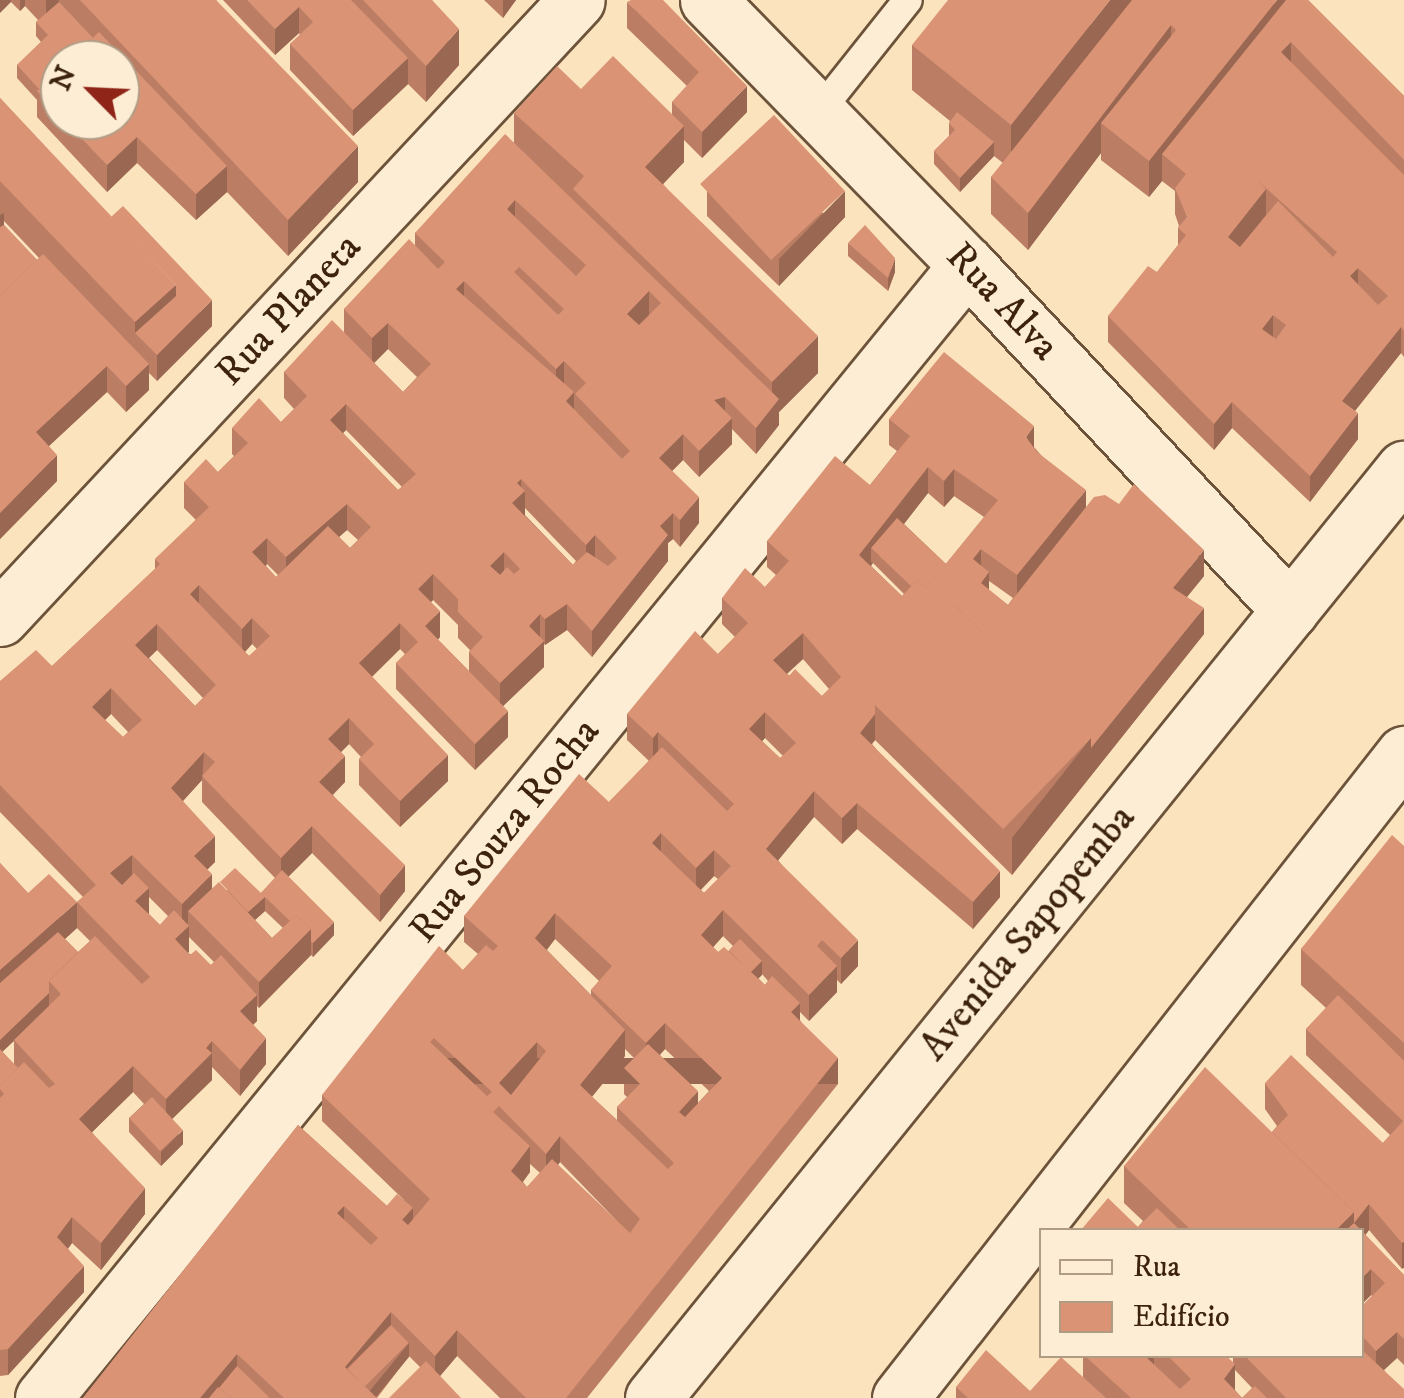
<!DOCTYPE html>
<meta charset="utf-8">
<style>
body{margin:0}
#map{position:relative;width:1404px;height:1398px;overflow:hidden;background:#fbe3bd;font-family:"IM FELL DW Pica",serif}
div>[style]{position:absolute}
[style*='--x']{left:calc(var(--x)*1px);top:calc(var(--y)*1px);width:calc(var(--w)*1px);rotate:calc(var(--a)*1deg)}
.roads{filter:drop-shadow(2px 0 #6c533a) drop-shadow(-2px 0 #6c533a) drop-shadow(0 2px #6c533a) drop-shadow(0 -2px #6c533a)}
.service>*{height:28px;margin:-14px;padding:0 14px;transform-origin:14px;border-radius:14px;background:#fcedd4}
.minor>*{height:55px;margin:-27.5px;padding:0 27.5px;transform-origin:27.5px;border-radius:27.5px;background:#fcedd4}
.tertiary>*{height:55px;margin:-27.5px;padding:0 27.5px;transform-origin:27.5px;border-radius:27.5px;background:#fcedd4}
.secondary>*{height:55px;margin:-27.5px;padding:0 27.5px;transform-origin:27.5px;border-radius:27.5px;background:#fcedd4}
.wall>*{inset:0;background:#bb7e65}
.shaded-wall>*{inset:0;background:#996752;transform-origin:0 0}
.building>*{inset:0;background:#da9375;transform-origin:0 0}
span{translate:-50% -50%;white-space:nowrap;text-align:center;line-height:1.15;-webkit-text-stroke:8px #fcedd4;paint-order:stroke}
.street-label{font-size:40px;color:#3d230e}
.legend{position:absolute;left:1039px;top:1228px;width:325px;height:130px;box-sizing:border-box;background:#fcedd4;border:2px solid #b09c85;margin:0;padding:12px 18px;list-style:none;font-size:30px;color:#3d230e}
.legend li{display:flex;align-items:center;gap:20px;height:50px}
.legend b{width:50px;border:2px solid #b09c85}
.north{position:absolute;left:40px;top:40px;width:100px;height:100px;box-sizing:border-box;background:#fcedd4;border:2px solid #b09c85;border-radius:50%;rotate:294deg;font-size:28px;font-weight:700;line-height:40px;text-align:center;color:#3d230e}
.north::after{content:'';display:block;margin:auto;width:35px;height:45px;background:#8f2418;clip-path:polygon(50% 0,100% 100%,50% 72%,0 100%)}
</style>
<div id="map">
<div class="roads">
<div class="service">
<i style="--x:818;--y:113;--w:144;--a:-51.5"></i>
</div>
<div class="minor">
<i style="--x:708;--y:0;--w:371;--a:45.7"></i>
<i style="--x:967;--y:265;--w:473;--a:46.9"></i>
<i style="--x:43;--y:1398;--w:1462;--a:-50.8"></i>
</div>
<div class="tertiary">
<i style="--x:0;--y:618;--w:845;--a:-46.97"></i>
</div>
<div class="secondary">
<i style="--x:653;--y:1398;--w:1195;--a:-51.05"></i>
<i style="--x:900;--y:1398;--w:818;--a:-51.95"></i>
</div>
</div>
<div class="wall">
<i style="clip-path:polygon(evenodd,0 0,216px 0,358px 182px,288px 256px,227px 192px,196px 220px,137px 163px,107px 192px,37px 117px,37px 100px,17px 78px,17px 65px,41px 42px,36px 36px,36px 22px,38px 20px,25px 6px,20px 11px,11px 2px,0 0,60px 60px,120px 120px,60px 120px,60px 60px)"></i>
<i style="clip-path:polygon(223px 0,432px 0,459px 65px,426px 102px,408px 84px,353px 136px,290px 70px,290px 44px,300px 35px,299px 33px,275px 55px)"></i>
<i style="clip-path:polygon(484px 0,516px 0,503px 18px)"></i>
<i style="clip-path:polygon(1308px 0,1404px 96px,1404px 357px,1401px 353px,1355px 411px,1358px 439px,1310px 502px,1232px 428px,1214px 450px,1108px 342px,1108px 316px,1157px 272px,1178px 245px,1178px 228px,1179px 226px,1175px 214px,1175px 191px,1162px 181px,1149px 197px,1101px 160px,1101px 153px,1028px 250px,991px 214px,991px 177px,1003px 163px,994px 156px,960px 192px,934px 164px,934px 151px,949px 136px,949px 123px,950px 121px,912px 90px,912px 45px)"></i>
<i style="clip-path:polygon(evenodd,627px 2px,747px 112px,702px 158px,684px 140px,684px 162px,663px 184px,818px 373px,779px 412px,779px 425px,756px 454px,732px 429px,732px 444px,699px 477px,683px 460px,672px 471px,699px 523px,680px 547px,673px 539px,668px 543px,668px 561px,592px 657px,567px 630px,545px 645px,544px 644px,544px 667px,503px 706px,508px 737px,475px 770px,396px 689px,396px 663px,405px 654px,400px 649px,372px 677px,448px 781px,400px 827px,359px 785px,359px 759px,361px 757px,349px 744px,341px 752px,345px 782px,333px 795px,405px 891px,380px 922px,312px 853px,288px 877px,334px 935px,313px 957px,311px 955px,259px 1008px,257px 1006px,257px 1021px,253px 1025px,266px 1064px,240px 1096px,212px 1067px,212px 1080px,172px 1119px,183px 1144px,161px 1166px,129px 1132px,129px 1118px,144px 1104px,133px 1092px,92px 1132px,145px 1214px,101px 1270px,72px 1243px,68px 1249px,84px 1292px,8px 1375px,0 1376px,0 863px,28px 893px,77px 928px,65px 939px,78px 952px,90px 941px,77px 928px,77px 902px,83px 897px,0 812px,0 681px,52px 666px,155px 569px,155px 559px,196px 520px,184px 508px,184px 482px,218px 472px,234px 456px,232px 454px,232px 428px,281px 422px,294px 409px,284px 398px,284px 372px,344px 332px,344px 309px,415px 246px,415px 233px,514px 142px,514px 113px,581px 89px,672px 114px,672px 102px,687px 86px,627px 28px,627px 2px,388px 349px,417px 377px,403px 392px,374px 363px,388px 349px,627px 2px,346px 430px,402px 487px,398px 490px,343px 433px,346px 430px,627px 2px,525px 508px,576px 561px,573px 565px,525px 515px,525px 508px,627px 2px,347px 530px,358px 540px,350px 548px,339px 537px,347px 530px,627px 2px,267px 564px,278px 575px,276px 577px,266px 566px,267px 564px,627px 2px,433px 600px,458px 625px,458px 638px,470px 650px,469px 652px,469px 671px,438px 640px,440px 637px,431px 602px,433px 600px,627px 2px,252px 644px,257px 649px,249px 656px,245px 652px,252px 644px,627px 2px,157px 650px,203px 698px,195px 706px,149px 658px,157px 650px,627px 2px,111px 714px,128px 732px,123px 737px,105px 720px,111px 714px,627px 2px,202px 780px,202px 802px,275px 878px,261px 893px,212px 889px,207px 870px,215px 862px,183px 801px,202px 780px,627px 2px,149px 897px,168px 916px,160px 925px,149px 914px,149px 897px,627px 2px,265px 911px,283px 928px,272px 938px,255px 920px,265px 911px,627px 2px,189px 937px,214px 962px,211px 965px,188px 953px,189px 937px,627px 2px,14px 1041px,14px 1064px,2px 1052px,14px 1041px)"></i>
<i style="clip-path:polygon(evenodd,0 98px,212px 326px,157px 381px,149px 373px,149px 390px,126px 412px,107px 392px,49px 446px,57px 481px,0 539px,0 98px,4px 221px,39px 258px,37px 260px,4px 225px,4px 221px)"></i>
<i style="clip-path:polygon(707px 190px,845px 217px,779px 286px,707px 216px)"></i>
<i style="clip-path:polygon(848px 243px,895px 272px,888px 291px,848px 256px)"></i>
<i style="clip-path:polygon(evenodd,889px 419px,1034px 447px,1086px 507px,1204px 576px,1187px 597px,1204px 634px,1012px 875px,875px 740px,872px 744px,1000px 897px,973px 929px,857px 829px,842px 844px,814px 817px,778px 860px,858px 966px,841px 984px,837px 980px,837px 992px,809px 1021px,800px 1012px,800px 1020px,838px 1084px,587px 1398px,500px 1398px,457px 1356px,440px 1376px,420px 1367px,409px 1356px,377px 1398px,83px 1398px,298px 1125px,387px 1206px,404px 1200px,322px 1121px,322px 1095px,463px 970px,478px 954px,464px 942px,464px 916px,609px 802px,649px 761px,627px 740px,627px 714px,718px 654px,735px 637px,722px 624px,722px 598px,765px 587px,776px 575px,767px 567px,767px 541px,870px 485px,897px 451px,889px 445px,889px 419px,928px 493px,944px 507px,954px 496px,984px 517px,946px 564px,904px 524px,928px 493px,889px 419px,873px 563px,904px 594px,902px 596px,871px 566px,873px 563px,889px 419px,989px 581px,1013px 598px,1008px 605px,989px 590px,989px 581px,889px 419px,803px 659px,829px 689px,822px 696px,787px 674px,803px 659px,889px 419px,765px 738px,783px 756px,780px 758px,762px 741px,765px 738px,889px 419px,714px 876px,718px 879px,704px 893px,701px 890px,714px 876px,889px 419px,723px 936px,733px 946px,729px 951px,718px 952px,713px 947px,723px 936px,889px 419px,555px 939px,599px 981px,591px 990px,591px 995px,547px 950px,555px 939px,889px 419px,762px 974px,768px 981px,765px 985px,758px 978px,762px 974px,889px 419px,625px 1049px,634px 1058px,624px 1068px,624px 1094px,627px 1097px,617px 1107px,617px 1120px,592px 1097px,625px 1056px,625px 1049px,889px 419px,665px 1049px,709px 1091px,698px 1103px,660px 1055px,665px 1049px,889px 419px,560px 1162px,619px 1223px,558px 1165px,560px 1162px,889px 419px,530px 1164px,540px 1173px,527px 1187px,523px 1182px,530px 1172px,530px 1164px)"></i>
<i style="clip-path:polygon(evenodd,1404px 846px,1404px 1268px,1402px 1269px,1369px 1230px,1365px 1235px,1404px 1275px,1404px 1365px,1397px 1358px,1384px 1370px,1404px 1398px,956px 1398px,956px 1387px,1030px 1391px,1083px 1378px,1083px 1356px,1226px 1356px,1233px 1363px,1233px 1356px,1362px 1356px,1362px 1306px,1372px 1296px,1371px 1295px,1362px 1304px,1362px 1230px,1081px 1230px,1138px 1227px,1143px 1221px,1124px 1203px,1124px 1166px,1272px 1132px,1277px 1126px,1265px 1109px,1265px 1083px,1383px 1143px,1390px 1135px,1306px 1055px,1306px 1029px,1326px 1008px,1301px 985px,1301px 949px,1404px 846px,1235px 1370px,1252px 1388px,1242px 1398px,1235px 1390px,1235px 1370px)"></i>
</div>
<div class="shaded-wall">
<i style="clip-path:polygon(0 0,11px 0,11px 2px,0 13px)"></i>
<i style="clip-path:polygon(20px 0,25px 0,25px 6px,20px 11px)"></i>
<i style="clip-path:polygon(46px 0,59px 0,59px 15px,46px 28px)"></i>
<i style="clip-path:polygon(503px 0,516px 0,503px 18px)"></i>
<i style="clip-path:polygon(1110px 0,1146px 0,1011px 169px,1011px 125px)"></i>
<i style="clip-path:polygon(1277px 0,1296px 0,1162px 154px,1162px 181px,1149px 197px,1149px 161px)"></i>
<i style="clip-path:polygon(299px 7px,299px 33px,275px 55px,275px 29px)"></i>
<i style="clip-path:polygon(1171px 25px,1171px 62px,1101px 123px,1101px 153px,1028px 250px,1028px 213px)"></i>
<i style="clip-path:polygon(459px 29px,459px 65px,426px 102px,426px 66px)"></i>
<i style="clip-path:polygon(1291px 42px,1291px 68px,1281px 52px)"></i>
<i style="clip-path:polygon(408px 58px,408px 84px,353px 136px,353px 110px)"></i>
<i style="clip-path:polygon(747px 86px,747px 112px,702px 158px,702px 132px)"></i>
<i style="clip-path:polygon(684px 126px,684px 162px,645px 203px,645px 167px)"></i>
<i style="clip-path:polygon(137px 137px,137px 163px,107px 192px,107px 165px)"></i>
<i style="clip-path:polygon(994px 142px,994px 156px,960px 192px,960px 178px)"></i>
<i style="clip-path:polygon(358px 146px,358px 182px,288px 256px,288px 220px)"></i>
<i style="clip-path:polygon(227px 166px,227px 192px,196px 220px,196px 194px)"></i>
<i style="clip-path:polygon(1266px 189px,1266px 215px,1228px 263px,1228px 237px)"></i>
<i style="clip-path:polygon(845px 191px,845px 217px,779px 286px,779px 259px)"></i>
<i style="clip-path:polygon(515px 200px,515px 226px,507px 209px)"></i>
<i style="clip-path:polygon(4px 213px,4px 239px,0 241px,0 215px)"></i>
<i style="clip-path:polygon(895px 258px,895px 272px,888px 291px,888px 278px)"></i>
<i style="clip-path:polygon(1358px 268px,1358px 294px,1350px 276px)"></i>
<i style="clip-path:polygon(464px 281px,464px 307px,456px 289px)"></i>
<i style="clip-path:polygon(176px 285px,176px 322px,135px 333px,135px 322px)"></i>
<i style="clip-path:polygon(649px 291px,649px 317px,627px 340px,627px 314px)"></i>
<i style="clip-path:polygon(212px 300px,212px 326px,157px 381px,157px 355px)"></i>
<i style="clip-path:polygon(1273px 315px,1273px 341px,1262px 329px)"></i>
<i style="clip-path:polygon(388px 323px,388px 349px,372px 365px,372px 338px)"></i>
<i style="clip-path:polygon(1401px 327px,1401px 353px,1342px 427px,1342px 401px)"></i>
<i style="clip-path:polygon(818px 336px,818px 373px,779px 412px,779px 425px,756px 454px,756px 428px,772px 407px,772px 382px)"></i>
<i style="clip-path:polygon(564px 361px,564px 387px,556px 395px,556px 369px)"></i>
<i style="clip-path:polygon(149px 364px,149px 390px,126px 412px,126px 386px)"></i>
<i style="clip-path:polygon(107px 366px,107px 392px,36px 458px,36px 432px)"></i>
<i style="clip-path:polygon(574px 392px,574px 418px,566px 401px)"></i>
<i style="clip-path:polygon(725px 397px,725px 423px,714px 400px)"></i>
<i style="clip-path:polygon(1232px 402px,1232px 428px,1214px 450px,1214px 424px)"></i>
<i style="clip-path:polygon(346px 404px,346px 430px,330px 446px,330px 420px)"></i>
<i style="clip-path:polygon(1358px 413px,1358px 439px,1310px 502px,1310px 476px)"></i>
<i style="clip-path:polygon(732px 418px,732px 444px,699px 477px,699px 451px)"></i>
<i style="clip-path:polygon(1034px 426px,1034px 452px,1026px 437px)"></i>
<i style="clip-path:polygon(683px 434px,683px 460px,659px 484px,659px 458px)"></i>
<i style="clip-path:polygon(57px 455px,57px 481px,0 539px,0 513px)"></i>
<i style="clip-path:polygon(928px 467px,928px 493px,879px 556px,871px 548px,871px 562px,873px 563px,859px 581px,859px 555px)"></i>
<i style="clip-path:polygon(954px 469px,954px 496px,944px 507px,944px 481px)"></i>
<i style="clip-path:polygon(521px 479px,521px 494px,525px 491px,525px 517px,512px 503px,517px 483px)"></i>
<i style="clip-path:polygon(1086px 490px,1086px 516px,1017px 601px,1017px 575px)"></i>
<i style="clip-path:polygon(699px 497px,699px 523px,680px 547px,680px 520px)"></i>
<i style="clip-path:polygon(347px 504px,347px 530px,286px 583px,286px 557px)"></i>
<i style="clip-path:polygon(673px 513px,673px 539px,668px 543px,668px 561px,592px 657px,592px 631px,660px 526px)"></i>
<i style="clip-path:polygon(595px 535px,595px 561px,586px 571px,586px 545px)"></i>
<i style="clip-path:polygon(267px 538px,267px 564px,252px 578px,252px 552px)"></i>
<i style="clip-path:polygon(981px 549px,981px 575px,973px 559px)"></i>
<i style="clip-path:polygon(1204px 550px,1204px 576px,1173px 614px,1173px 588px)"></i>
<i style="clip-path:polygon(504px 552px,504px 578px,490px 566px)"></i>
<i style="clip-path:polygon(989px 572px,989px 598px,981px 583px)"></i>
<i style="clip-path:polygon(433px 574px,433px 600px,418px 615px,418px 589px)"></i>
<i style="clip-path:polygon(199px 585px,199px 611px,190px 594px)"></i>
<i style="clip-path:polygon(567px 604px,567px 630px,545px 645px,545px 619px)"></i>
<i style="clip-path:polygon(1204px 608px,1204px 634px,1012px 875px,1012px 838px,1091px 738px)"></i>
<i style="clip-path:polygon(440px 611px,440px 637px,425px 652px,425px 626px)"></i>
<i style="clip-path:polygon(540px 614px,540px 640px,529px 626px)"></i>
<i style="clip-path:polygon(252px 618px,252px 644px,242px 655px,242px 629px)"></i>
<i style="clip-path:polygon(400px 623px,400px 649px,359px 689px,359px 663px)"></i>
<i style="clip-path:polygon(157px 624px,157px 650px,135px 671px,135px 645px)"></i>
<i style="clip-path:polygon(803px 633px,803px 659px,773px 686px,773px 660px)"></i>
<i style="clip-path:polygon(544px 641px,544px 667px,500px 709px,500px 683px)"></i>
<i style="clip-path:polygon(111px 688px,111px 714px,92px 733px,92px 707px)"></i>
<i style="clip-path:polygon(508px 711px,508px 737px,475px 770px,475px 744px)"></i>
<i style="clip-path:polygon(765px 712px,765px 738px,749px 755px,749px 729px)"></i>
<i style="clip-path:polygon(875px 714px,875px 740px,860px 759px,860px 733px)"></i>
<i style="clip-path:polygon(349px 718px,349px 744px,328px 765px,328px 739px)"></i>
<i style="clip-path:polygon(658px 732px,658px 758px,653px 764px,653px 738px)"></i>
<i style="clip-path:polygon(204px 752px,202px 780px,171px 814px,171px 788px)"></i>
<i style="clip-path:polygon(448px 755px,448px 781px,400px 827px,400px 801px)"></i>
<i style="clip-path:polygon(345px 756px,345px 782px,319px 808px,319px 782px)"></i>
<i style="clip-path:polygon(814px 791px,814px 817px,766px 875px,766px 849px)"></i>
<i style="clip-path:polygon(857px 803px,857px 829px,842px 844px,842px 818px)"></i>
<i style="clip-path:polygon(312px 826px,312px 853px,281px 884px,281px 858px)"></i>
<i style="clip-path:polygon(661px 833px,661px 859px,652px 843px)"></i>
<i style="clip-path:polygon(215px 836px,215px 862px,194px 882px,194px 856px)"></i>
<i style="clip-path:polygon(714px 850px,714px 876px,696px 894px,696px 868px)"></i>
<i style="clip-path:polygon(132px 855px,132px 881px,110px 899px,110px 873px)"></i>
<i style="clip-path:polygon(405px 865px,405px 891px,380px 922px,380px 895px)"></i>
<i style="clip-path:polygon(1000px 871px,1000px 897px,973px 929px,973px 902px)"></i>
<i style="clip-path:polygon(212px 874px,212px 900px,188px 911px,188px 923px,182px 930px,182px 904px)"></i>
<i style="clip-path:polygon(149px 888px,149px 914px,135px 901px)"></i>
<i style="clip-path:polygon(265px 897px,265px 911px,247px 927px,247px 913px)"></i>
<i style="clip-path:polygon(77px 902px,77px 928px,0 997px,0 970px)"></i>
<i style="clip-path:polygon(723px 910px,723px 936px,701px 961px,701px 935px)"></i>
<i style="clip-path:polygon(555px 913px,555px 939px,535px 964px,535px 938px)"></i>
<i style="clip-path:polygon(334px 922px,334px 935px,313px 957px,313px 943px)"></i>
<i style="clip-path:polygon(189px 926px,189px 952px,175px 965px,175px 939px)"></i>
<i style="clip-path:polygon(311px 929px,311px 955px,259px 1008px,259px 982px)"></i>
<i style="clip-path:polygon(858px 940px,858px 966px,841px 984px,841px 958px)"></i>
<i style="clip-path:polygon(762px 961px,762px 975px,749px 988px,749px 974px)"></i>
<i style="clip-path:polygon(837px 966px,837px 992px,809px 1021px,809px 995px)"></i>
<i style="clip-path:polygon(49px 993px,49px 1007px,0 1054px,0 1040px)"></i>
<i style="clip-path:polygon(257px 995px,257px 1021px,240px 1037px,240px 1011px)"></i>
<i style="clip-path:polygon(800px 1003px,800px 1029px,791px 1012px)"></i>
<i style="clip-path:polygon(665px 1023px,665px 1049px,646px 1069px,646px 1043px)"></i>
<i style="clip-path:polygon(625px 1030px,625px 1056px,580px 1111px,580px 1085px)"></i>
<i style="clip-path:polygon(266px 1038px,266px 1064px,240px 1096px,240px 1070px)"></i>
<i style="clip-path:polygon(212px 1041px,212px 1080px,166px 1125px,166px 1099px)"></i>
<i style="clip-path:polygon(537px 1042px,537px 1068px,500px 1108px,499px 1083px)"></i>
<i style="left:838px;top:1058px;width:26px;height:435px;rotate:90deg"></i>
<i style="clip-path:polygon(133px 1066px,133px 1092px,79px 1145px,79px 1119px)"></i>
<i style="clip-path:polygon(698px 1091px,698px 1117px,679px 1138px,679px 1112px)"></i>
<i style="clip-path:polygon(183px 1130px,183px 1144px,161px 1166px,161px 1152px)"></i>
<i style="clip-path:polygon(560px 1136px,560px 1162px,546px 1180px,546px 1154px)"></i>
<i style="clip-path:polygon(530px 1146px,530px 1172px,511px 1197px,511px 1171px)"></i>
<i style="clip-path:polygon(145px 1188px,145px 1214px,101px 1270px,101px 1243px)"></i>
<i style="clip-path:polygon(1369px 1204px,1369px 1230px,1362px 1240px,1354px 1223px)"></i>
<i style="clip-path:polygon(344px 1206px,344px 1232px,337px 1213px)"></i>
<i style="clip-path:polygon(413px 1208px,413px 1222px,395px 1240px,395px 1227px)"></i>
<i style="clip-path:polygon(1354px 1212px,1354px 1230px,1336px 1230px)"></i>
<i style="clip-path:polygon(72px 1217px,72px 1243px,57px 1263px,57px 1237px)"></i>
<i style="left:1404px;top:1242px;width:26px;height:2px;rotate:90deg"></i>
<i style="clip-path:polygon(84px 1266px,84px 1292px,8px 1375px,8px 1349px)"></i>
<i style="clip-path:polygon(1371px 1269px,1371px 1295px,1362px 1304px,1362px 1278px)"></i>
<i style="clip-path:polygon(391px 1312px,391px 1338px,352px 1385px,345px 1367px)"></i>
<i style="clip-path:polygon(457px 1330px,457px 1356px,435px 1382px,435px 1356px)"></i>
<i style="clip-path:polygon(1397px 1332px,1397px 1358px,1376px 1377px,1376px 1351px)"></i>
<i style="clip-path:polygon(409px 1343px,409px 1357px,375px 1398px,364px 1398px)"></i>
<i style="clip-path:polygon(237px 1354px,237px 1380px,218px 1398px,200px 1398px)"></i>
<i style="clip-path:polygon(1142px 1356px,1154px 1356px,1154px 1368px)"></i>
<i style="clip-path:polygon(1235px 1364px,1235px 1390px,1224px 1379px)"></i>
</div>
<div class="building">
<i style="clip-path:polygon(80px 0,216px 0,358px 146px,288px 220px)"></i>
<i style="clip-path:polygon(247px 0,351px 0,408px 58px,353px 110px,290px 44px,313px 22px,299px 7px,275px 29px)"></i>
<i style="clip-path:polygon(363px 0,432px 0,459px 29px,426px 66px)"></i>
<i style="clip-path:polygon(631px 0,663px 0,747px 86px,702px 132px,672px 102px,699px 72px,627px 2px)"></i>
<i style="clip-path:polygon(948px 0,1110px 0,1011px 125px,912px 45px)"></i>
<i style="clip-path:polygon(1132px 0,1277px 0,1149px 161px,1101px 123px,1176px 30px,1171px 25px,1028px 213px,991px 177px)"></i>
<i style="clip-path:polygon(evenodd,1286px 0,1308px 0,1404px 96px,1404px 160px,1291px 42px,1281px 52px,1404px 175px,1404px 331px,1401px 327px,1342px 401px,1358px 413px,1310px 476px,1232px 402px,1214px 424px,1108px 316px,1148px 266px,1157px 272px,1186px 235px,1178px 228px,1187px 217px,1175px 188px,1186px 174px,1162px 154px,1286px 0,1257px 180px,1337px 252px,1333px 257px,1278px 201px,1240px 247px,1228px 237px,1266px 189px,1257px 180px,1286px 0,1358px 268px,1388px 296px,1378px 305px,1350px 276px,1358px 268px,1286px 0,1273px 315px,1286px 325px,1276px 339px,1262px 329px,1273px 315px)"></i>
<i style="clip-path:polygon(59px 2px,93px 38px,69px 60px,60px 60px,60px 69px,39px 89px,17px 65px,48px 35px,36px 22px)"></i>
<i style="clip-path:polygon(99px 32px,227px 166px,196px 194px,137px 137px,107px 165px,64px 120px,120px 120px,120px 60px,69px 60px)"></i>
<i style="clip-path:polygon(613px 56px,684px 126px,645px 167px,818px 336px,772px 382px,573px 189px,584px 176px,514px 113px,557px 66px,581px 89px)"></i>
<i style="clip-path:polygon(60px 69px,60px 116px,37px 91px)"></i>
<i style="clip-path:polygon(0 98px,176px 285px,135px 322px,0 181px)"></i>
<i style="clip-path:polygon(957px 112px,994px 142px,960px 178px,934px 151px,955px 130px,949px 123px)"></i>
<i style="left:774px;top:115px;width:104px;height:101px;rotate:47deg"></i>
<i style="clip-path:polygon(evenodd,505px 134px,779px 399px,756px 428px,725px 397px,714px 400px,732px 418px,699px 451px,683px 434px,659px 458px,699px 497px,680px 520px,673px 513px,660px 526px,668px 535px,592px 631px,567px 604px,545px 619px,540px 614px,529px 626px,544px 641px,500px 683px,469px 652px,483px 637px,458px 612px,458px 599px,433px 574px,418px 589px,440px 611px,425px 626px,508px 711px,475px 744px,396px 663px,418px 642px,400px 623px,359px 663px,448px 755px,400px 801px,359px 759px,374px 744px,349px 718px,328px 739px,345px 756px,319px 782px,405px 865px,380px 895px,312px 826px,281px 858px,202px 776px,215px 762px,204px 752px,171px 788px,215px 836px,194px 856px,212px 874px,182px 904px,132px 855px,110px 873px,122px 885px,134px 873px,149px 888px,135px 901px,160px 925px,174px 910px,189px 926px,175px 939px,190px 955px,196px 950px,211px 965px,221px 955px,257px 995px,240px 1011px,266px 1038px,240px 1070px,212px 1041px,206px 1048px,212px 1053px,166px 1099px,133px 1066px,79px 1119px,145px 1188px,101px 1243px,72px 1217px,57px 1237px,84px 1266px,8px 1349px,0 1350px,0 1098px,4px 1094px,0 1089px,0 1086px,24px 1062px,49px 1088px,55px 1084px,14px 1040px,61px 994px,49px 981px,95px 936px,142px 984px,150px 977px,77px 902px,96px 885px,0 785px,0 681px,36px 650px,52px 666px,160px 564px,155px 559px,209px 507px,184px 482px,206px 459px,218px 472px,248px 443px,232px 428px,259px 398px,281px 422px,307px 396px,284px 372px,332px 320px,403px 392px,431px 364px,388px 323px,372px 338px,344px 309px,409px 239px,438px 269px,445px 262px,415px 233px,505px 134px,515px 200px,586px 265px,576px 276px,507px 209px,515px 200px,505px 134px,519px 267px,564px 309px,558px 315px,514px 272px,519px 267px,505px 134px,464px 281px,556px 369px,564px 361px,586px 383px,575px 394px,630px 451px,622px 459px,566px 401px,574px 392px,456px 289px,464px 281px,505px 134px,649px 291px,661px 303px,639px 325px,627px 314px,649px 291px,505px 134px,346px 404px,416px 474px,398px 490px,330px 420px,346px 404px,505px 134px,521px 479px,586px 545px,595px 535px,617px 558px,608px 566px,587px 552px,573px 565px,512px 503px,525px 491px,517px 483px,521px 479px,505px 134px,347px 504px,371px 527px,350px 548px,328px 526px,276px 577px,252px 552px,267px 538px,286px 557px,347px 504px,505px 134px,504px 552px,520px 569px,514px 574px,507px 567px,500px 575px,490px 566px,504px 552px,505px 134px,199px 585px,242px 629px,252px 618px,270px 636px,249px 656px,190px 594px,199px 585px,505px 134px,157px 624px,216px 685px,195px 706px,135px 645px,157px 624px,505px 134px,111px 688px,142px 720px,123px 737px,92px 707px,111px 688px)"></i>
<i style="clip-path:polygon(123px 206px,212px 300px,157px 355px,135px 333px,176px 296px,176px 285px,111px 217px)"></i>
<i style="clip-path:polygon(4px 225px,37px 260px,0 296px,0 227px)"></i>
<i style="clip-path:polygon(865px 225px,895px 258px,888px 278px,848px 243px)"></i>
<i style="clip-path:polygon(43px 254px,149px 364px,126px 386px,107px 366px,36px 432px,57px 455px,0 513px,0 296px)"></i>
<i style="clip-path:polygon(evenodd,944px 352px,1034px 426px,1026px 437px,1037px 452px,1086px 490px,1017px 575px,981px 549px,973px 559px,989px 572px,981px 583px,1008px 605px,1094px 497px,1105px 495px,1119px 504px,1134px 484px,1204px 550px,1173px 588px,1204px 608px,1091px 748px,1091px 738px,954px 605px,875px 704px,875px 714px,860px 733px,1000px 871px,973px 902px,857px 803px,842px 818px,814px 791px,766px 849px,858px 940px,841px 958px,822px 940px,817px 946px,837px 966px,809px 995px,723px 910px,701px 935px,718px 952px,724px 947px,765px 985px,772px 976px,800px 1003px,791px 1012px,838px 1058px,566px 1398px,526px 1398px,457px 1330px,435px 1356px,391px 1312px,345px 1367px,377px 1398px,284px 1398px,237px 1354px,200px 1398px,83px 1398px,298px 1125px,408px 1225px,430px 1199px,322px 1095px,439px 946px,463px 970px,486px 945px,493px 951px,498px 946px,464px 916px,579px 774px,609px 802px,662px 747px,727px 811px,734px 804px,658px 732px,653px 738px,627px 714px,695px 631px,718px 654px,748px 623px,722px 598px,745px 568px,765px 587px,789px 561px,767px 541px,835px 456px,870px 485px,910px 436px,889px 419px,944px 352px,928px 467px,944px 481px,954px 469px,998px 500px,926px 588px,917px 580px,902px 596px,859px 555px,928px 467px,944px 352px,803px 633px,841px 677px,822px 696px,795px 669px,789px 676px,773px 660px,803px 633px,944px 352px,765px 712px,796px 743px,780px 758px,749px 729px,765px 712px,944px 352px,661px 833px,696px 868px,714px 850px,731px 866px,704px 893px,652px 843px,661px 833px,944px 352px,555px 913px,612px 966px,591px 990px,646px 1043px,665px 1023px,722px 1078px,685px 1117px,679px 1112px,698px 1091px,648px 1044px,624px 1068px,640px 1084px,617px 1107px,674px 1163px,668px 1169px,580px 1085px,625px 1030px,521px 924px,535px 938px,555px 913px,944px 352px,434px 1038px,492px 1092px,487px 1096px,430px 1042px,434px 1038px,944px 352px,537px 1042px,546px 1051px,511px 1095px,499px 1083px,537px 1042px,944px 352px,499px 1106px,546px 1154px,560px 1136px,640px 1219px,630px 1233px,552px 1159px,527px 1187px,511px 1171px,530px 1146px,493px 1112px,499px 1106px,944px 352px,344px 1206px,378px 1238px,371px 1245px,337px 1213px,344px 1206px)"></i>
<i style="clip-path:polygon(897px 518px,946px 564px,926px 588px,917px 580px,911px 586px,871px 548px)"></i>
<i style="left:954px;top:605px;width:191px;height:127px;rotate:44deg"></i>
<i style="clip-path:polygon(1392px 835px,1404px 846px,1404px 1043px,1301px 949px)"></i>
<i style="clip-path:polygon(0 863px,28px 893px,49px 874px,77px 902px,0 970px)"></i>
<i style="clip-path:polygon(235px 868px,261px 893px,282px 870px,334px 922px,313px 943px,311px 942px,311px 929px,296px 915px,290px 921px,265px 897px,248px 912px,220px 882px)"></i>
<i style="clip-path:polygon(219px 882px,272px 938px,296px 915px,311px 929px,259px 982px,188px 911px)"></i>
<i style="clip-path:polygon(58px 932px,78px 952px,49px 981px,49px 993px,0 1040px,0 983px)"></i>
<i style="left:740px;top:939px;width:31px;height:16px;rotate:45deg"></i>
<i style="clip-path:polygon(1338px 995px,1404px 1061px,1404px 1242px,1402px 1243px,1369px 1204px,1354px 1223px,1361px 1230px,1346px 1230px,1354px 1223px,1354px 1212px,1272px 1132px,1288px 1115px,1265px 1083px,1291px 1055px,1383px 1143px,1403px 1121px,1306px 1029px)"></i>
<i style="clip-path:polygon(0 1049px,18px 1068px,0 1086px)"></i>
<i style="clip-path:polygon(1205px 1067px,1354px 1212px,1336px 1230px,1191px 1230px,1124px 1166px)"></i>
<i style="left:152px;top:1097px;width:45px;height:31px;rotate:47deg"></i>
<i style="left:397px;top:1194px;width:21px;height:16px;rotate:41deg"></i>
<i style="clip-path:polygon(1108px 1198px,1138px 1227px,1157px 1208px,1180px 1230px,1081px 1230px)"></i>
<i style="clip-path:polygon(1362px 1231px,1404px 1275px,1404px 1339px,1397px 1332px,1376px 1351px,1362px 1336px,1362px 1306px,1385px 1283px,1371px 1269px,1362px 1278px)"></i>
<i style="left:391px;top:1325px;width:25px;height:62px;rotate:45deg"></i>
<i style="clip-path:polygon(986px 1350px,1030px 1391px,1061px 1357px,1106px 1398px,968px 1398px,956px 1387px)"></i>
<i style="clip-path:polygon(1362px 1350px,1404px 1389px,1404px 1398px,1286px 1398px,1245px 1356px,1362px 1356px)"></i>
<i style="clip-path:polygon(1085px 1356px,1145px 1356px,1180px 1389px,1191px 1379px,1168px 1356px,1226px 1356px,1235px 1364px,1224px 1379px,1242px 1398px,1255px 1386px,1267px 1398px,1131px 1398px)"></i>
<i style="clip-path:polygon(426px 1361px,461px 1398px,389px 1398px)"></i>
<i style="clip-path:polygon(237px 1366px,269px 1397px,268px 1398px,232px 1398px,219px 1388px)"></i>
<i style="clip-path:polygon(218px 1387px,232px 1398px,209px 1398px)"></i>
</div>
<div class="street-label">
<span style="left:1002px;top:302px;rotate:47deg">Rua Alva</span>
<span style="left:289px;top:310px;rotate:-47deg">Rua Planeta</span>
<span style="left:505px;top:831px;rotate:-51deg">Rua Souza Rocha</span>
<span style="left:1028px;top:933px;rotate:-51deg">Avenida Sapopemba</span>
</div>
<ul class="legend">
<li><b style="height:12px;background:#fcedd4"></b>Rua</li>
<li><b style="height:28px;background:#da9375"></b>Edifício</li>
</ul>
<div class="north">N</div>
</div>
